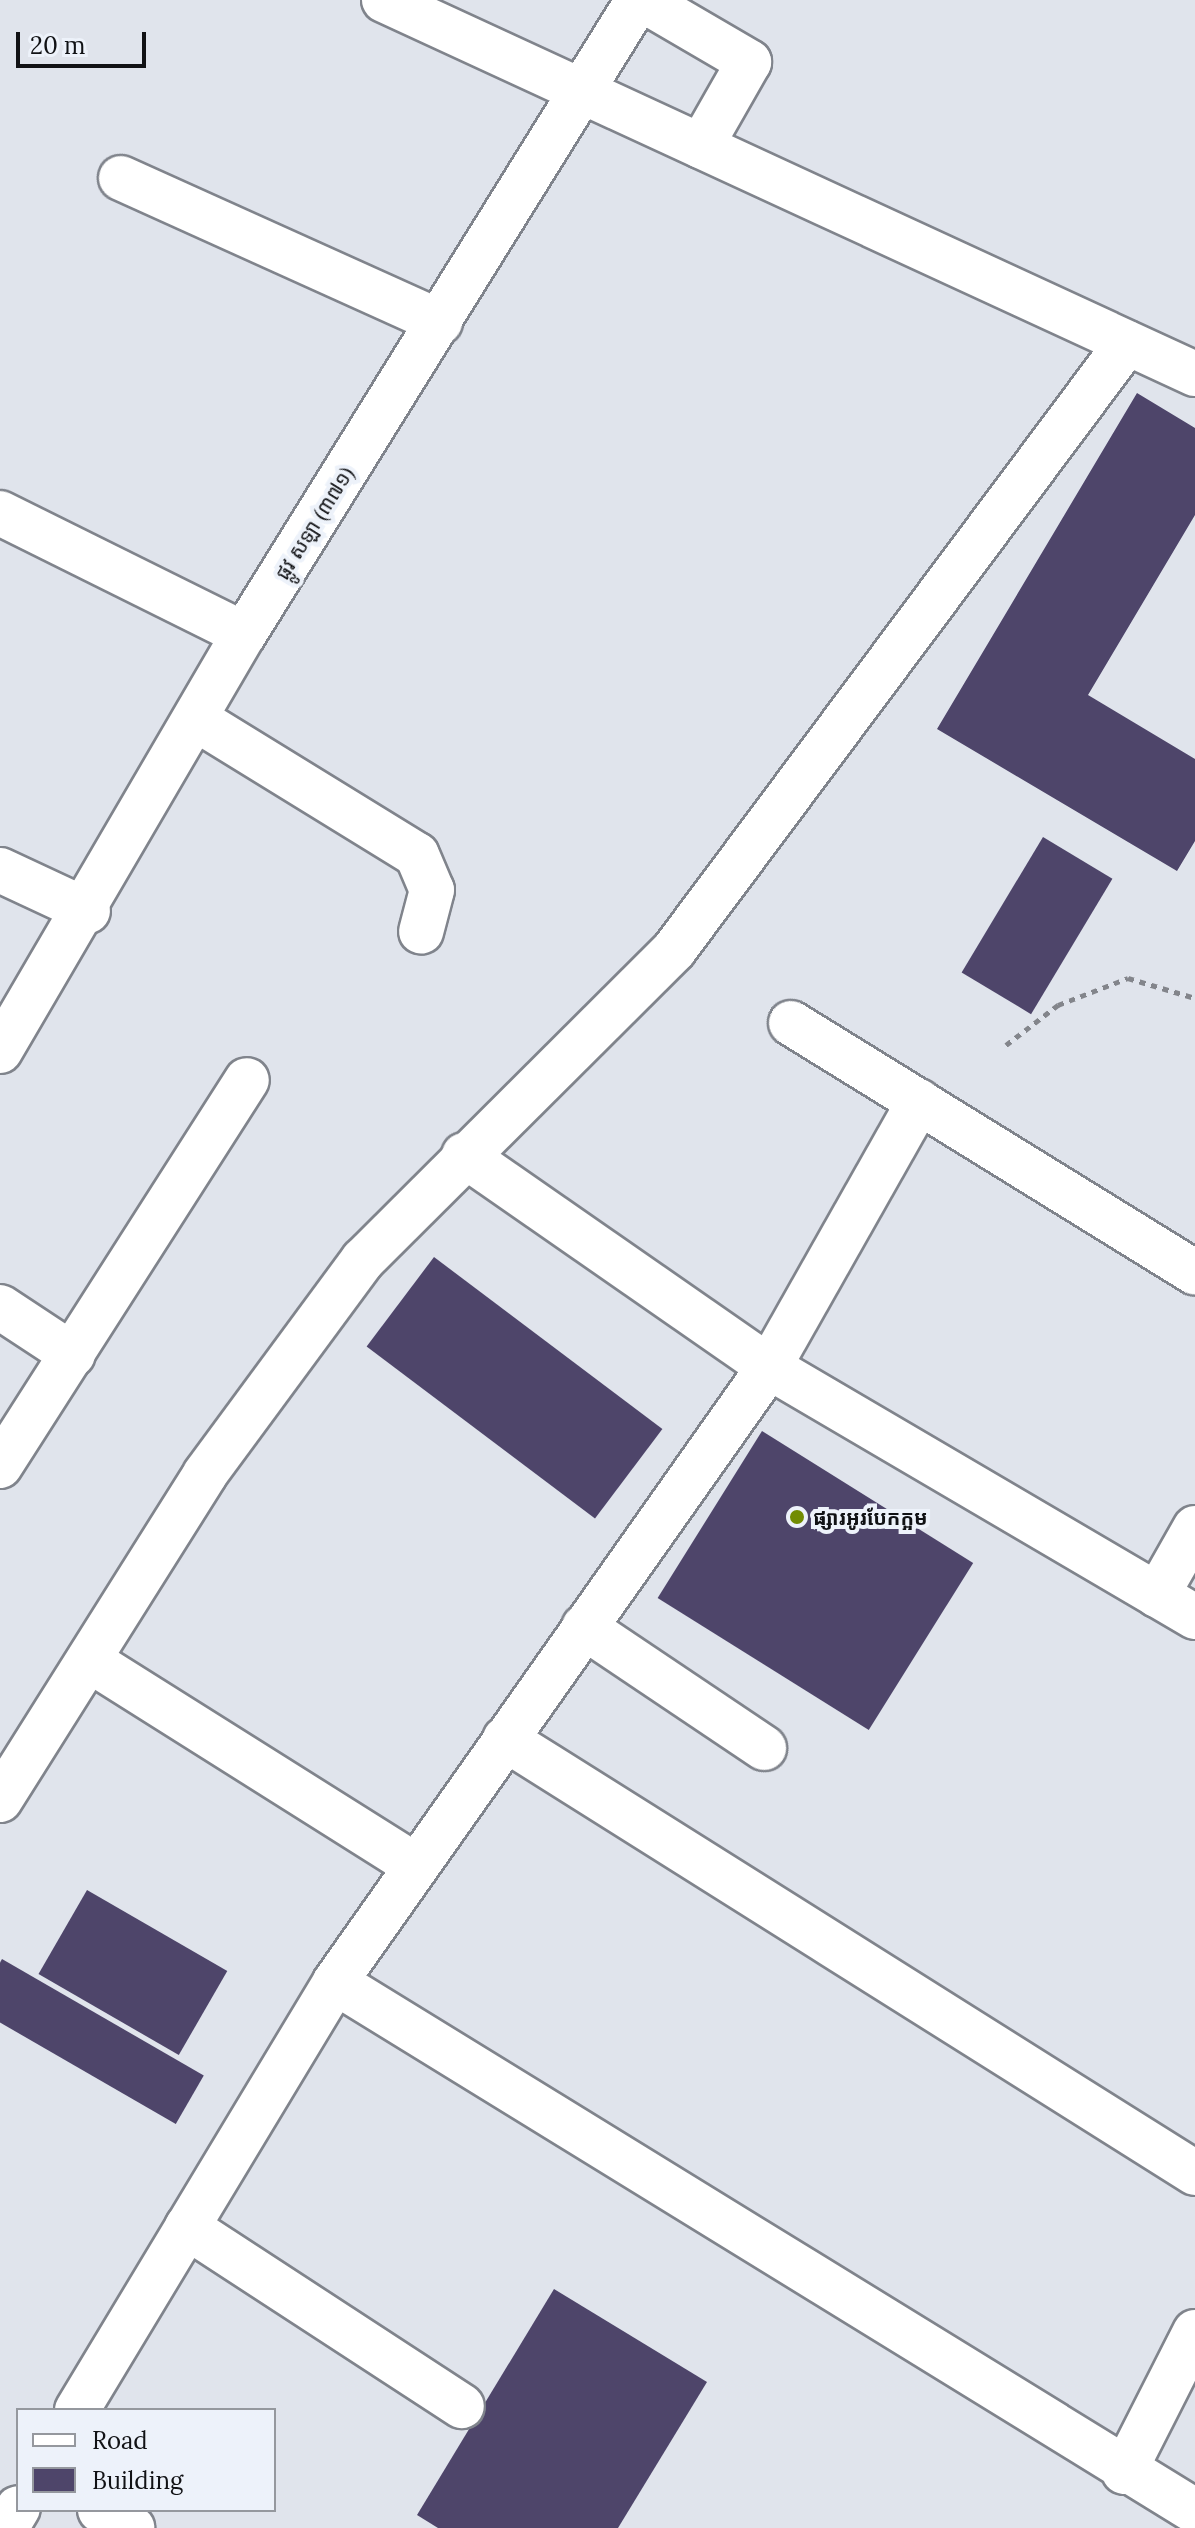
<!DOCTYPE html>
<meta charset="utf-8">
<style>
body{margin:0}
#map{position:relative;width:1195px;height:2528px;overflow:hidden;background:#e0e4ec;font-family:Lora,"Noto Sans Khmer",serif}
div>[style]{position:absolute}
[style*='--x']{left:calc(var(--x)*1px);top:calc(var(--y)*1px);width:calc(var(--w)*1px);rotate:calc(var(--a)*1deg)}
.building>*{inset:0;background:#4e456a;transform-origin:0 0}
.path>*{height:5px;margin-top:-2.5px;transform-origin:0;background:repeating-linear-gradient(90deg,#83858b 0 6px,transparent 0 12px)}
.roads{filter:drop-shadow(2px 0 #80848c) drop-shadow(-2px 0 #80848c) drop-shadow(0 2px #80848c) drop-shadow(0 -2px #80848c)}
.minor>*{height:44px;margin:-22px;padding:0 22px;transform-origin:22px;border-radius:22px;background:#fff}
.dots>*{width:22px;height:22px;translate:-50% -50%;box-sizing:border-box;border:4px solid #edf2fa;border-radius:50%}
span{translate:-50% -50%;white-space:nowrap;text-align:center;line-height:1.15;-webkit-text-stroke:8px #edf2fa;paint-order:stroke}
.street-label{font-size:20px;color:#111215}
.poi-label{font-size:20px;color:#111215;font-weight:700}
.left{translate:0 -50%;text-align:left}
.legend{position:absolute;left:16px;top:2408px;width:260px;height:104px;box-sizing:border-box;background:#edf2fa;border:2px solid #95989e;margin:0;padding:10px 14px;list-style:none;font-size:24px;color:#111215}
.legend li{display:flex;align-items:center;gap:16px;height:40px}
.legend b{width:40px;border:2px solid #95989e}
.scale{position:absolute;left:16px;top:32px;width:130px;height:36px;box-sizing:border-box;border:4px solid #111215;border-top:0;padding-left:10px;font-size:24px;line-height:28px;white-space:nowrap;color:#111215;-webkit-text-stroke:6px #edf2fa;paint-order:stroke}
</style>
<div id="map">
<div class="building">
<i style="clip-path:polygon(1137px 393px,1195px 428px,1195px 515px,1088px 695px,1195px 759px,1195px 841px,1177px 871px,937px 729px)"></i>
<i style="left:1043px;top:837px;width:81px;height:158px;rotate:31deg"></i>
<i style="left:434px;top:1257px;width:286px;height:112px;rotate:37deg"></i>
<i style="left:762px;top:1431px;width:249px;height:197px;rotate:32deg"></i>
<i style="left:87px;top:1890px;width:162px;height:97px;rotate:30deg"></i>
<i style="left:2px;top:1959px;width:233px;height:56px;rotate:30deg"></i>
<i style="clip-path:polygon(554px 2289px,707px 2382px,618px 2528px,438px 2528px,417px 2515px)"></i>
</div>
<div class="path">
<i style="--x:1006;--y:1045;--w:66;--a:-37.6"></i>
<i style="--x:1058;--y:1005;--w:75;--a:-21.1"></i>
<i style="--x:1128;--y:978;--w:70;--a:16.6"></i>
</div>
<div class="roads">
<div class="minor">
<i style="--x:384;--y:0;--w:893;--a:24.76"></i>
<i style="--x:643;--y:0;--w:123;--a:30.3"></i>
<i style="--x:749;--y:62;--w:97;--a:119.7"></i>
<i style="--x:121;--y:178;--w:350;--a:24.3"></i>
<i style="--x:0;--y:513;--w:272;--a:26.4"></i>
<i style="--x:196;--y:719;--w:259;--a:31.6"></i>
<i style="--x:417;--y:855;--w:38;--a:67"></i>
<i style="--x:432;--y:890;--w:43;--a:104.7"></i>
<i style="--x:0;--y:870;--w:97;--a:25"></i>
<i style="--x:791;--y:1023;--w:475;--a:31.7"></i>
<i style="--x:0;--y:1051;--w:483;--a:-59.7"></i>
<i style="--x:244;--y:634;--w:746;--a:-58.14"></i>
<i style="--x:464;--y:1155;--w:371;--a:34.8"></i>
<i style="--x:769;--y:1367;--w:494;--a:30.4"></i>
<i style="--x:0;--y:1307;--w:87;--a:33.3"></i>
<i style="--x:0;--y:1466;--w:458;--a:-57.4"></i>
<i style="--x:1157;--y:1595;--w:77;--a:-60.4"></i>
<i style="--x:584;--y:1627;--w:217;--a:33.9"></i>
<i style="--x:89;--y:1660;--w:386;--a:32.2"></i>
<i style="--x:505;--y:1739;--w:815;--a:32.17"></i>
<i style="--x:0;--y:1800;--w:385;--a:-57.8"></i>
<i style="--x:205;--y:1474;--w:266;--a:-53.6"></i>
<i style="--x:363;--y:1260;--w:439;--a:-44.9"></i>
<i style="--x:674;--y:950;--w:757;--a:-53.27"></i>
<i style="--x:335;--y:1982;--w:1010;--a:31.6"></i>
<i style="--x:187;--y:2227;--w:328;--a:33.1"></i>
<i style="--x:77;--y:2410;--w:500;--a:-58.9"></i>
<i style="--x:335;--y:1982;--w:753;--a:-54.79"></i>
<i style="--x:769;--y:1367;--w:305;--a:-60.5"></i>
<i style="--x:1124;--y:2472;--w:157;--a:-63.1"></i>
<i style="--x:100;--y:2510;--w:37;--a:29"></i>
<i style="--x:6;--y:2528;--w:23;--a:-59"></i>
</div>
</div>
<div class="dots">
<i style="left:797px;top:1517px;background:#728c03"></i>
</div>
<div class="street-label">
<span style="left:314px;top:523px;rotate:-58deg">ផ្លូវ សឡា (៣៧១)</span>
</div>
<div class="poi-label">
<span class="left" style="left:813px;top:1517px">ផ្សារអូរបែកក្អម</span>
</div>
<ul class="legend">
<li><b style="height:10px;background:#fff"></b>Road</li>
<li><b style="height:22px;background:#4e456a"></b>Building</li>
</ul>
<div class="scale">20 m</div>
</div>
